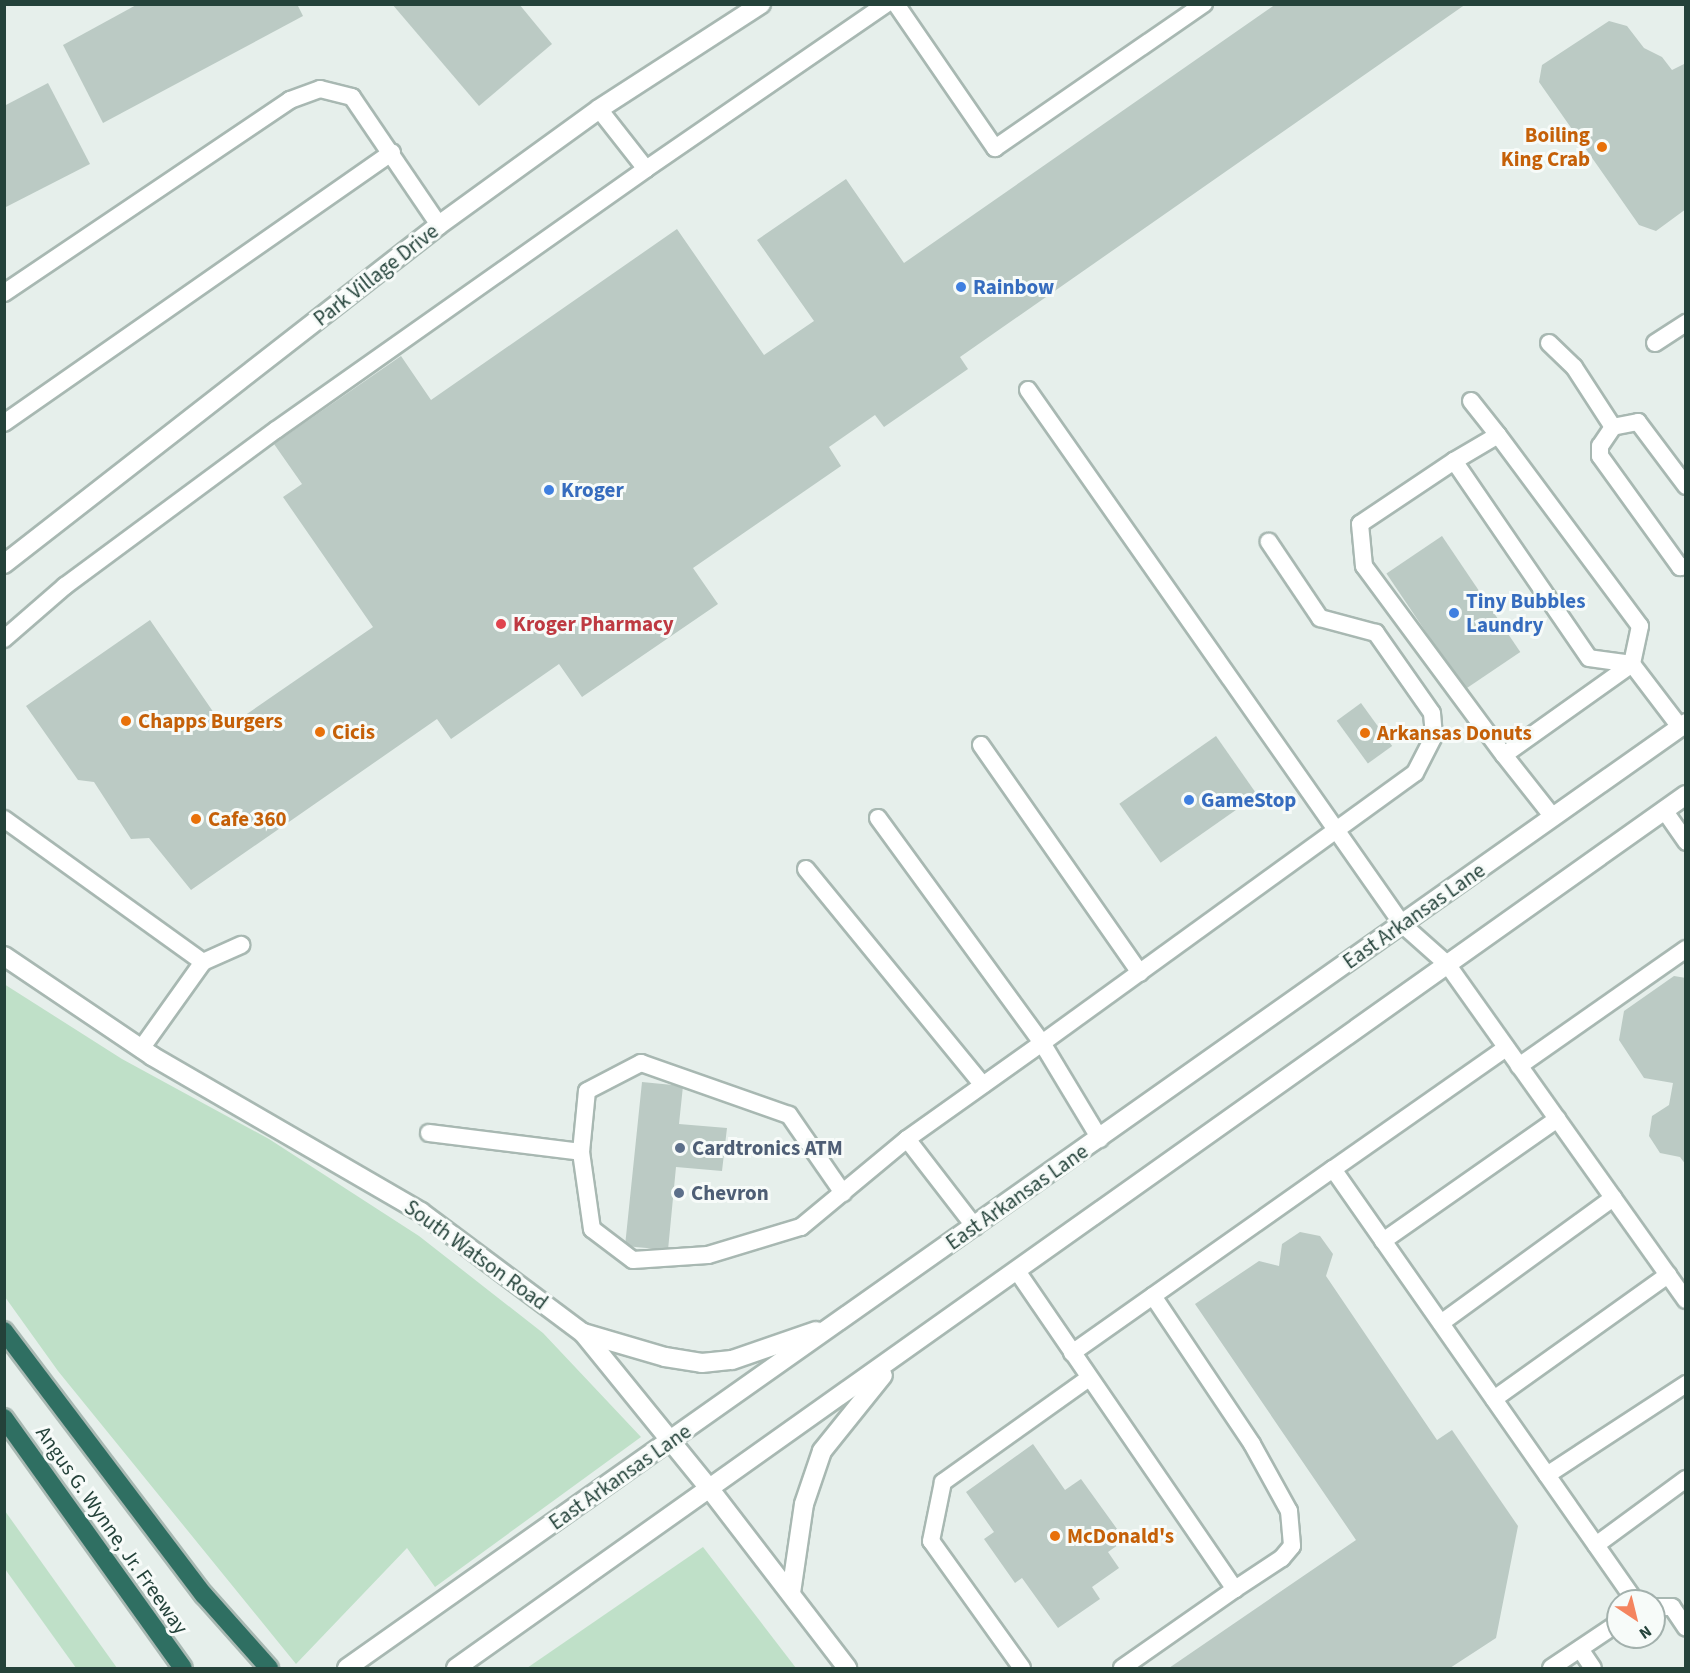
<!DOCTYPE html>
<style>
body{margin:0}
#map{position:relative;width:1690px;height:1673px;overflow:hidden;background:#e6efeb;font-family:"Source Sans 3",sans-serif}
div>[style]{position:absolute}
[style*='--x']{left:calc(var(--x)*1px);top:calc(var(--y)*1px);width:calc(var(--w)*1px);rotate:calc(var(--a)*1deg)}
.green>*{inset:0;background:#bfe0c8}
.building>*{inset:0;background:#bbcac4;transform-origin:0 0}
.roads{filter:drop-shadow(2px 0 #a8b8b2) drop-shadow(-2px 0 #a8b8b2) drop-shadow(0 2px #a8b8b2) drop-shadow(0 -2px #a8b8b2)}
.service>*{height:16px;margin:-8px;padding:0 8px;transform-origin:8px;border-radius:8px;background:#fff}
.minor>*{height:18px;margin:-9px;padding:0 9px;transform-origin:9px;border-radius:9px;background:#fff}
.secondary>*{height:18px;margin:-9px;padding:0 9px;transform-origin:9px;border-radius:9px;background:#fff}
.motorway>*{height:18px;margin:-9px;padding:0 9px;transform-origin:9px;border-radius:9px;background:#2f6f62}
.dots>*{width:16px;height:16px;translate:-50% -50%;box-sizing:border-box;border:3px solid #f7fbf9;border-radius:50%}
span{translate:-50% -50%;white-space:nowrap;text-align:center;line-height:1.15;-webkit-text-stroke:6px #f7fbf9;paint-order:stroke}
.food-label{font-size:21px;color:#c56008;font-weight:700}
.right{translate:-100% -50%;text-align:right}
.left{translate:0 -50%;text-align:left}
.street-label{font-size:21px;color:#24423a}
.shop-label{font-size:21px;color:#366cbe;font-weight:700}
.health-label{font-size:21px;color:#be3a42;font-weight:700}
.service-label{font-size:21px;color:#4e5e75;font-weight:700}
.frame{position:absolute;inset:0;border:6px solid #24423a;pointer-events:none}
.north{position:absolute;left:1606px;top:1589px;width:60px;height:60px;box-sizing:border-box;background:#f7fbf9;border:2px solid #a3b1ad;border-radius:50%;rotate:145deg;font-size:16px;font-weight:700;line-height:24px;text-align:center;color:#24423a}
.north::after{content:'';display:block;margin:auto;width:21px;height:27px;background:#f4845f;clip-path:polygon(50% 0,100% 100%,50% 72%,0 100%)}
</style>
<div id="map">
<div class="green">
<i style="clip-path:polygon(4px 984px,122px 1059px,269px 1139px,419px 1236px,543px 1333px,641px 1437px,435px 1587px,407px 1548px,296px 1664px,58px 1371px,5px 1297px)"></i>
<i style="clip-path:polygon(5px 1511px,117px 1668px,76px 1668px,5px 1569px)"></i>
<i style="clip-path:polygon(703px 1547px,796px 1668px,527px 1668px)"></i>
</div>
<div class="building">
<i style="clip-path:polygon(138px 4px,297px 4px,303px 16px,103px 123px,63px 45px)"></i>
<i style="clip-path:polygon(392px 4px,519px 4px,552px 44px,479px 106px)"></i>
<i style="clip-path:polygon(1276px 4px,1466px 4px,960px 357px,968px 369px,884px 427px,875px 415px,829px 447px,841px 466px,693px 568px,718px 604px,582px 697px,559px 664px,451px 739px,437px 719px,191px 890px,149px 838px,131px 839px,94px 782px,78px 780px,26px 706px,150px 620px,225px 729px,373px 627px,283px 497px,302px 484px,274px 444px,401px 356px,431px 400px,677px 229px,764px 355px,814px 321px,757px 240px,846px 179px,904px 263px)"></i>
<i style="clip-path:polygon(1609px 21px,1627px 26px,1644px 48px,1662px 57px,1672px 70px,1686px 63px,1686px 209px,1656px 231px,1639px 225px,1539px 82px,1542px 65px)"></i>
<i style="clip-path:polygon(48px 83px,90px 164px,4px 208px,4px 106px)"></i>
<i style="left:1442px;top:536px;width:140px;height:67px;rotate:56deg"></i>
<i style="left:1361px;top:703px;width:53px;height:30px;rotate:54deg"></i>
<i style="left:1216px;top:736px;width:72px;height:118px;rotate:55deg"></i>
<i style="clip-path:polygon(1674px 976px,1686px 978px,1686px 1165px,1680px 1157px,1660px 1153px,1649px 1136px,1652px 1116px,1669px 1105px,1673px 1083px,1644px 1078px,1619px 1040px,1624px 1011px)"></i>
<i style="clip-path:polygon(642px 1082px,683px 1086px,679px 1124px,727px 1128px,722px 1171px,676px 1167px,668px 1250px,625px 1246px)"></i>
<i style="clip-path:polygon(1300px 1232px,1320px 1236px,1333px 1254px,1326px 1276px,1437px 1440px,1452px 1430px,1518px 1526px,1496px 1638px,1450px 1668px,1169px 1668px,1356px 1540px,1195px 1304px,1259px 1261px,1279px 1266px,1282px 1244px)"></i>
<i style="clip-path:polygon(1033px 1444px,1065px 1490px,1081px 1479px,1125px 1540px,1108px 1552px,1119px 1568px,1092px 1587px,1100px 1599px,1058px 1628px,1022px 1578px,1015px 1583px,984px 1539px,994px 1532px,966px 1492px)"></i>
</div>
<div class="roads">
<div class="service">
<i style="--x:896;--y:4;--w:175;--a:55.5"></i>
<i style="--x:995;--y:148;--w:254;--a:-34.6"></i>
<i style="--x:646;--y:169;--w:291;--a:-34.5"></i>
<i style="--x:4;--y:293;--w:345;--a:-34"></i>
<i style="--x:290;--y:100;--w:32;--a:-20"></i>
<i style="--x:320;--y:89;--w:33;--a:14"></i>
<i style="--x:352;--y:97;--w:155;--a:55.8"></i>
<i style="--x:1549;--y:343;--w:35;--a:44"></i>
<i style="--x:1574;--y:367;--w:72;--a:57"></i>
<i style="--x:1655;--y:343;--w:37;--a:-33"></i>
<i style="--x:1028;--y:390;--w:652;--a:54.99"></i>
<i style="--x:1402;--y:924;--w:60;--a:41.6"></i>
<i style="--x:1447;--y:964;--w:412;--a:54.6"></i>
<i style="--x:1471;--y:401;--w:43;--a:51.5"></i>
<i style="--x:4;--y:423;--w:473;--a:-34.9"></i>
<i style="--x:1454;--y:461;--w:113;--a:146.2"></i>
<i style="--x:1360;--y:524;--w:42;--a:84.6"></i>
<i style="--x:1364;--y:566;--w:235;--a:53.5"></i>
<i style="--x:1504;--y:755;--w:157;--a:-35.4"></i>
<i style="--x:1686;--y:486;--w:80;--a:-126.9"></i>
<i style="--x:1638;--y:422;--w:25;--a:169"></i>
<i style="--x:1613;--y:427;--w:23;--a:124"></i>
<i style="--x:1600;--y:446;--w:10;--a:90"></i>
<i style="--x:1600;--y:456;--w:137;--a:54.2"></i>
<i style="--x:1680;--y:567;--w:6;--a:-9"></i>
<i style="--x:4;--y:639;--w:81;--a:-41"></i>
<i style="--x:65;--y:586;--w:262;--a:-36.5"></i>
<i style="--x:276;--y:430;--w:453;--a:-35.2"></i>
<i style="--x:646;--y:169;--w:76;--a:-128.1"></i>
<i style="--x:1632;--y:664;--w:43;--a:-172.1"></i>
<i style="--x:1589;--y:658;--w:239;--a:-124.4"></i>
<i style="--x:1454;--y:461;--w:51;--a:-30.6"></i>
<i style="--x:1498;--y:435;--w:238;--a:53.4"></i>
<i style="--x:1640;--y:626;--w:39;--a:102"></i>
<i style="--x:1632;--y:664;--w:79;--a:52.7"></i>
<i style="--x:981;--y:745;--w:278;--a:55.1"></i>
<i style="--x:1504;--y:755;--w:79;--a:51.7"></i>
<i style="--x:1664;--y:810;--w:39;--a:55"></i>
<i style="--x:878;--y:818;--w:278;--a:53.9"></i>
<i style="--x:1042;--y:1043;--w:166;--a:144.6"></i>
<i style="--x:4;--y:819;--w:245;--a:35.7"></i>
<i style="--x:203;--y:962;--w:107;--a:125.5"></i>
<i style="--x:806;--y:869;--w:279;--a:50.7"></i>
<i style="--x:203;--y:962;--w:42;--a:-24.1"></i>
<i style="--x:1506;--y:1048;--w:211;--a:145"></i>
<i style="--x:1333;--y:1169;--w:527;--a:55.04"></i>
<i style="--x:1519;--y:1066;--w:204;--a:-35"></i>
<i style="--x:429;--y:1133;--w:153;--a:7.1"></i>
<i style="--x:581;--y:1152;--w:78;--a:81.9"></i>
<i style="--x:592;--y:1229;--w:51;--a:37.1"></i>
<i style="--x:633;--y:1260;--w:75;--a:-3.8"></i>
<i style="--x:708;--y:1255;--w:97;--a:-16.8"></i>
<i style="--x:801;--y:1227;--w:138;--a:-39.7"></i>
<i style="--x:907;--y:1139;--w:111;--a:52.3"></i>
<i style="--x:1100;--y:1139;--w:112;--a:-121.1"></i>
<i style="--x:1042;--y:1043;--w:460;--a:-35.9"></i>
<i style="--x:1415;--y:773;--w:42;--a:-62.8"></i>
<i style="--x:1434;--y:736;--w:23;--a:-95"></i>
<i style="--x:1432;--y:713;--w:98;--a:-125"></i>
<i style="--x:1376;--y:633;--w:58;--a:-165"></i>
<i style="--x:1320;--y:618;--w:92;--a:-123.9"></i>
<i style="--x:581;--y:1152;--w:61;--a:-84.4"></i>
<i style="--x:587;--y:1091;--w:61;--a:-27.4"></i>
<i style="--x:641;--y:1063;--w:157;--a:19.4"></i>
<i style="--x:789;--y:1115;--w:95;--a:55.3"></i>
<i style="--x:1383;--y:1241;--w:213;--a:-35"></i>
<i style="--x:1017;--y:1271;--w:386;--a:55.6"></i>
<i style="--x:1235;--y:1589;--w:138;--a:145"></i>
<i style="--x:1153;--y:1296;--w:178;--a:56.2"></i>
<i style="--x:1252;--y:1444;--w:77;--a:61.1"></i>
<i style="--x:1289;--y:1511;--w:35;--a:85"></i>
<i style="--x:1292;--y:1546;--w:16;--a:130"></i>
<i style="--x:1282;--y:1558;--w:56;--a:146.6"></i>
<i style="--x:1441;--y:1323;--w:213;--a:-36"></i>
<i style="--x:1072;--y:1353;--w:319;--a:-35.2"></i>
<i style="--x:1494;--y:1399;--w:214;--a:-35.5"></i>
<i style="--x:1547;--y:1475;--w:166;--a:-33.2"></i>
<i style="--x:1596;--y:1545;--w:112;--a:-36.3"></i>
<i style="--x:1654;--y:1607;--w:18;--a:0"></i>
<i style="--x:1672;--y:1607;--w:25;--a:56"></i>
<i style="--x:1580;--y:1649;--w:23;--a:56"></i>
<i style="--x:1022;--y:1668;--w:156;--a:-125.6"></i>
<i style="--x:931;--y:1541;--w:60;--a:-78.5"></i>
<i style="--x:943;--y:1482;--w:179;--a:-35.5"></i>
<i style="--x:1551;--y:1668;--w:81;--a:-33.9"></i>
</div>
<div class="minor">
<i style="--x:4;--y:564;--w:551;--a:-37.93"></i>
<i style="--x:439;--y:225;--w:198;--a:-35.9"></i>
<i style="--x:599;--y:109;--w:193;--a:-32.9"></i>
</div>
<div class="secondary">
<i style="--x:4;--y:956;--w:179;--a:34"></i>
<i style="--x:152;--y:1056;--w:311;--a:30.1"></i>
<i style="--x:421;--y:1212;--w:202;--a:36.8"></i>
<i style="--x:583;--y:1333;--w:200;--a:50.9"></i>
<i style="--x:709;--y:1488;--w:227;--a:52.5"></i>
<i style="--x:583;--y:1333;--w:85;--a:16.3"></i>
<i style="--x:665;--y:1357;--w:37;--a:9"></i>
<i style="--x:702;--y:1363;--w:30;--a:-6"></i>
<i style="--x:732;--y:1360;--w:89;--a:-19"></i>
<i style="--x:791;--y:1593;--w:90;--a:-81.7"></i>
<i style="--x:804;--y:1504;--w:56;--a:-71.2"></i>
<i style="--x:822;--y:1451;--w:97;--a:-51.2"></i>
<i style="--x:347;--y:1668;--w:1639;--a:-35.21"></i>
<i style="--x:456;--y:1668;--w:1508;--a:-35.37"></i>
</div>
<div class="motorway">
<i style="--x:4;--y:1331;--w:331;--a:52.9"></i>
<i style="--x:204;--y:1595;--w:98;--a:48.3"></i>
<i style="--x:4;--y:1418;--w:307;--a:54.4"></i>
</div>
</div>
<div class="dots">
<i style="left:1602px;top:147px;background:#e8710a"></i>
<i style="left:961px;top:287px;background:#3f7fe0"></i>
<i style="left:549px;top:490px;background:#3f7fe0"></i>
<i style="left:1454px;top:613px;background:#3f7fe0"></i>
<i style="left:501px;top:624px;background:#e0444e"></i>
<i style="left:126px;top:721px;background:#e8710a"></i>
<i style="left:320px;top:732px;background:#e8710a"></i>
<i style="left:1365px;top:733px;background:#e8710a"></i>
<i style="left:1189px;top:800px;background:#3f7fe0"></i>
<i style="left:196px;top:819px;background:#e8710a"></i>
<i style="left:680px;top:1148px;background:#5c6f8a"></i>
<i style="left:679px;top:1193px;background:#5c6f8a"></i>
<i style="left:1055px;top:1536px;background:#e8710a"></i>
</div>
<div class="food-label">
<span class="right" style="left:1590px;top:147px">Boiling<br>King Crab</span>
<span class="left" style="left:138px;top:721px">Chapps Burgers</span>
<span class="left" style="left:332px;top:732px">Cicis</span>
<span class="left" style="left:1377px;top:733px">Arkansas Donuts</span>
<span class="left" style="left:208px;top:819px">Cafe 360</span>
<span class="left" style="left:1067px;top:1536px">McDonald's</span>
</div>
<div class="street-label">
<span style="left:376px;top:275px;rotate:-38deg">Park Village Drive</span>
<span style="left:1414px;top:916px;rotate:-35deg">East Arkansas Lane</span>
<span style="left:1017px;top:1197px;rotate:-35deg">East Arkansas Lane</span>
<span style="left:476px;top:1255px;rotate:36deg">South Watson Road</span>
<span style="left:620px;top:1477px;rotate:-35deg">East Arkansas Lane</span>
<span style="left:112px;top:1530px;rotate:55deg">Angus G. Wynne, Jr. Freeway</span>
</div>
<div class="shop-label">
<span class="left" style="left:973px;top:287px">Rainbow</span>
<span class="left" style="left:561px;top:490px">Kroger</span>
<span class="left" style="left:1466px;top:613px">Tiny Bubbles<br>Laundry</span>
<span class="left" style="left:1201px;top:800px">GameStop</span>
</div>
<div class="health-label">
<span class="left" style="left:513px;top:624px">Kroger Pharmacy</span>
</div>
<div class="service-label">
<span class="left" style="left:692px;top:1148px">Cardtronics ATM</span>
<span class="left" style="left:691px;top:1193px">Chevron</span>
</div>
<div class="frame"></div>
<div class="north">N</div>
</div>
